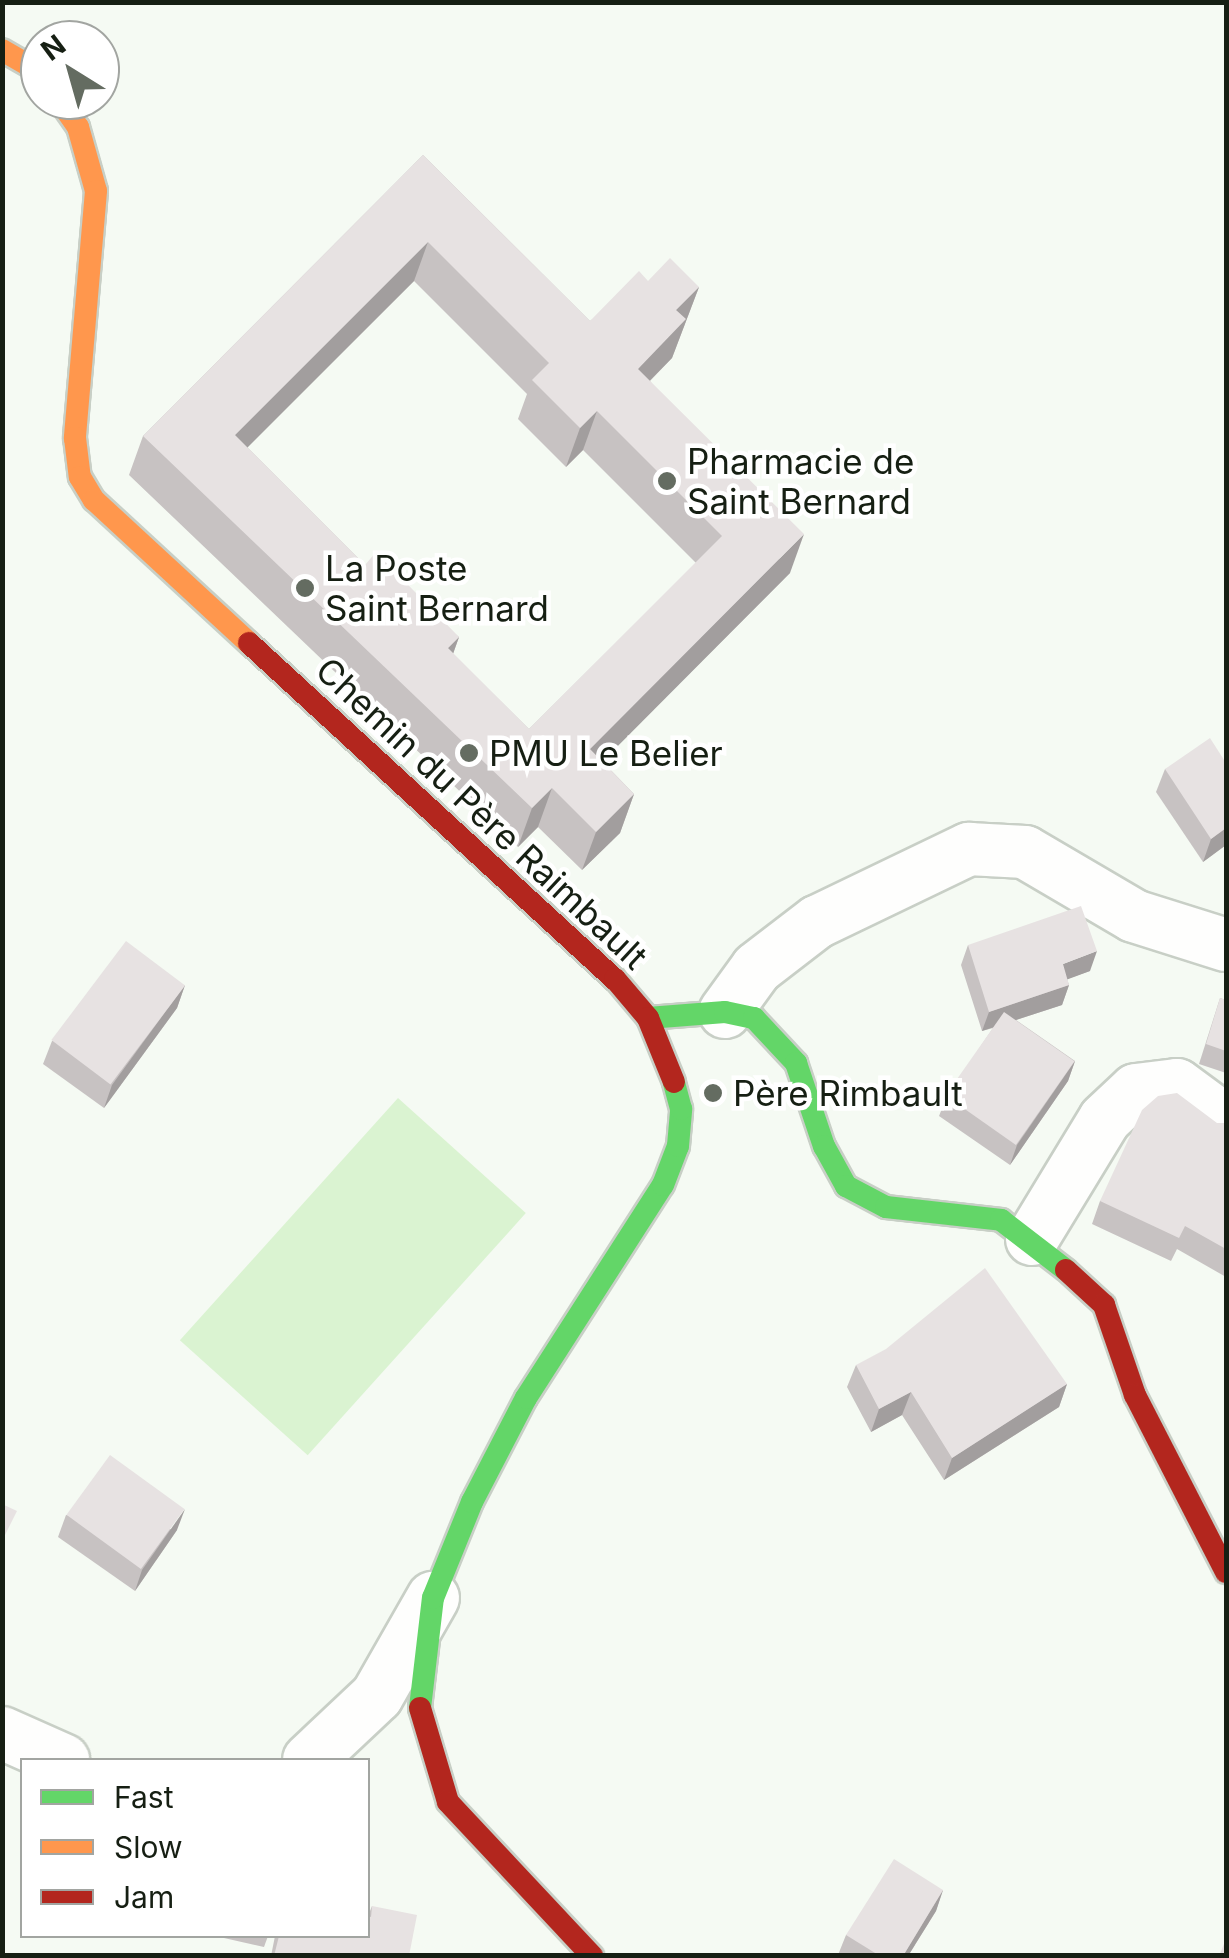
<!DOCTYPE html>
<meta charset="utf-8">
<style>
body{margin:0}
#map{position:relative;width:1229px;height:1958px;overflow:hidden;background:#f5faf3;font-family:Inter,sans-serif}
div>[style]{position:absolute}
[style*='--x']{left:calc(var(--x)*1px);top:calc(var(--y)*1px);width:calc(var(--w)*1px);rotate:calc(var(--a)*1deg)}
.green>*{inset:0;background:#daf3d1;transform-origin:0 0}
.roads{filter:drop-shadow(2px 0 #c8cfc6) drop-shadow(-2px 0 #c8cfc6) drop-shadow(0 2px #c8cfc6) drop-shadow(0 -2px #c8cfc6)}
.street>*{height:52px;margin:-26px;padding:0 26px;transform-origin:26px;border-radius:26px;background:#fefefd}
.fast>*{height:22px;margin:-11px;padding:0 11px;transform-origin:11px;border-radius:11px;background:#63d668}
.slow>*{height:22px;margin:-11px;padding:0 11px;transform-origin:11px;border-radius:11px;background:#ff974d}
.jam>*{height:22px;margin:-11px;padding:0 11px;transform-origin:11px;border-radius:11px;background:#b3261e}
.wall>*{inset:0;background:#c7c2c2}
.shaded-wall>*{inset:0;background:#a29e9e}
.building>*{inset:0;background:#e7e2e2;transform-origin:0 0}
.dots>*{width:28px;height:28px;translate:-50% -50%;box-sizing:border-box;border:5px solid #fff;border-radius:50%}
span{translate:-50% -50%;white-space:nowrap;text-align:center;line-height:1.15;-webkit-text-stroke:9px #fff;paint-order:stroke}
.poi-label{font-size:35px;color:#161f13}
.left{translate:0 -50%;text-align:left}
.street-label{font-size:35px;color:#161f13}
.frame{position:absolute;inset:0;border:5px solid #161f13;pointer-events:none}
.legend{position:absolute;left:20px;top:1758px;width:350px;height:180px;box-sizing:border-box;background:#fff;border:2px solid #a2a5a1;margin:0;padding:12px 18px;list-style:none;font-size:30px;color:#161f13}
.legend li{display:flex;align-items:center;gap:20px;height:50px}
.legend b{width:50px;border:2px solid #a2a5a1}
.north{position:absolute;left:20px;top:20px;width:100px;height:100px;box-sizing:border-box;background:#fff;border:2px solid #a2a5a1;border-radius:50%;rotate:323deg;font-size:28px;font-weight:700;line-height:40px;text-align:center;color:#161f13}
.north::after{content:'';display:block;margin:auto;width:35px;height:45px;background:#646c61;clip-path:polygon(50% 0,100% 100%,50% 72%,0 100%)}
</style>
<div id="map">
<div class="green">
<i style="left:398px;top:1098px;width:172px;height:326px;rotate:42deg"></i>
</div>
<div class="roads">
<div class="street">
<i style="--x:725;--y:1012;--w:54;--a:-54"></i>
<i style="--x:757;--y:968;--w:76;--a:-37.5"></i>
<i style="--x:817;--y:922;--w:169;--a:-25.7"></i>
<i style="--x:969;--y:849;--w:56;--a:3.1"></i>
<i style="--x:1025;--y:852;--w:126;--a:30.4"></i>
<i style="--x:1134;--y:916;--w:96;--a:17.5"></i>
<i style="--x:1032;--y:1239;--w:140;--a:-58.7"></i>
<i style="--x:1105;--y:1119;--w:42;--a:-43.1"></i>
<i style="--x:1136;--y:1090;--w:41;--a:-7"></i>
<i style="--x:1177;--y:1085;--w:61;--a:36.3"></i>
<i style="--x:2;--y:1733;--w:67;--a:23.9"></i>
<i style="--x:309;--y:1760;--w:93;--a:-43.3"></i>
<i style="--x:377;--y:1696;--w:113;--a:-60.3"></i>
</div>
<div class="fast">
<i style="--x:648;--y:1018;--w:77;--a:-4.5"></i>
<i style="--x:725;--y:1012;--w:30;--a:12"></i>
<i style="--x:754;--y:1018;--w:62;--a:47"></i>
<i style="--x:796;--y:1063;--w:88;--a:71.4"></i>
<i style="--x:824;--y:1146;--w:46;--a:61.2"></i>
<i style="--x:846;--y:1186;--w:45;--a:27.7"></i>
<i style="--x:886;--y:1207;--w:116;--a:6.4"></i>
<i style="--x:1001;--y:1220;--w:82;--a:37.6"></i>
<i style="--x:420;--y:1708;--w:111;--a:-83.3"></i>
<i style="--x:433;--y:1598;--w:104;--a:-67.9"></i>
<i style="--x:472;--y:1502;--w:117;--a:-62.6"></i>
<i style="--x:526;--y:1398;--w:253;--a:-57.3"></i>
<i style="--x:663;--y:1185;--w:42;--a:-69"></i>
<i style="--x:678;--y:1146;--w:37;--a:-85"></i>
<i style="--x:681;--y:1109;--w:28;--a:-105"></i>
</div>
<div class="slow">
<i style="--x:2;--y:50;--w:44;--a:30.1"></i>
<i style="--x:59;--y:100;--w:33;--a:55"></i>
<i style="--x:78;--y:127;--w:66;--a:74.3"></i>
<i style="--x:96;--y:191;--w:248;--a:94.9"></i>
<i style="--x:75;--y:438;--w:39;--a:83"></i>
<i style="--x:80;--y:477;--w:27;--a:59"></i>
<i style="--x:94;--y:500;--w:211;--a:42.7"></i>
</div>
<div class="jam">
<i style="--x:249;--y:643;--w:497;--a:42.6"></i>
<i style="--x:615;--y:979;--w:51;--a:49.8"></i>
<i style="--x:648;--y:1018;--w:69;--a:67.9"></i>
<i style="--x:1066;--y:1270;--w:52;--a:42.6"></i>
<i style="--x:1104;--y:1305;--w:95;--a:71"></i>
<i style="--x:1135;--y:1395;--w:199;--a:62.8"></i>
<i style="--x:420;--y:1708;--w:98;--a:73.4"></i>
<i style="--x:448;--y:1802;--w:211;--a:46.9"></i>
</div>
</div>
<div class="wall">
<i style="clip-path:polygon(evenodd,423px 155px,590px 321px,648px 281px,699px 287px,672px 358px,650px 381px,790px 573px,602px 761px,634px 794px,620px 833px,582px 870px,538px 827px,518px 847px,129px 475px,143px 436px,423px 155px,414px 281px,527px 394px,518px 419px,566px 467px,583px 450px,696px 563px,529px 729px,453px 654px,459px 637px,365px 565px,247px 447px,414px 281px)"></i>
<i style="clip-path:polygon(1226px 763px,1226px 845px,1203px 862px,1156px 792px,1165px 769px)"></i>
<i style="clip-path:polygon(968px 945px,1090px 971px,1067px 979px,1069px 985px,1062px 1005px,1016px 1020px,1075px 1061px,1068px 1081px,1010px 1165px,939px 1116px,947px 1096px,993px 1028px,982px 1031px,961px 965px)"></i>
<i style="clip-path:polygon(185px 985px,177px 1008px,104px 1108px,43px 1064px,52px 1041px)"></i>
<i style="clip-path:polygon(1220px 998px,1226px 1000px,1226px 1073px,1199px 1064px)"></i>
<i style="clip-path:polygon(1217px 1123px,1226px 1123px,1226px 1277px,1177px 1249px,1171px 1261px,1092px 1224px,1100px 1201px)"></i>
<i style="clip-path:polygon(856px 1365px,1067px 1384px,1059px 1407px,944px 1480px,902px 1415px,871px 1432px,847px 1387px)"></i>
<i style="clip-path:polygon(66px 1515px,177px 1530px,135px 1591px,58px 1537px)"></i>
<i style="clip-path:polygon(943px 1890px,936px 1911px,908px 1956px,838px 1955px,846px 1935px)"></i>
<i style="clip-path:polygon(372px 1906px,409px 1956px,271px 1956px,275px 1936px,368px 1936px,368px 1916px)"></i>
<i style="clip-path:polygon(224px 1936px,268px 1936px,264px 1947px,224px 1938px)"></i>
</div>
<div class="shaded-wall">
<i style="clip-path:polygon(428px 242px,414px 281px,221px 474px,235px 435px)"></i>
<i style="clip-path:polygon(699px 287px,672px 358px,623px 408px,638px 369px,676px 310px)"></i>
<i style="clip-path:polygon(597px 411px,583px 450px,566px 467px,580px 428px)"></i>
<i style="clip-path:polygon(804px 534px,790px 573px,576px 788px,590px 749px)"></i>
<i style="clip-path:polygon(459px 637px,445px 676px,448px 648px)"></i>
<i style="clip-path:polygon(552px 788px,538px 827px,518px 847px,532px 808px)"></i>
<i style="clip-path:polygon(634px 794px,620px 833px,582px 870px,596px 832px)"></i>
<i style="clip-path:polygon(1226px 828px,1226px 845px,1203px 862px,1211px 839px)"></i>
<i style="clip-path:polygon(1097px 951px,1090px 971px,1055px 984px,1063px 964px)"></i>
<i style="clip-path:polygon(185px 985px,177px 1008px,104px 1108px,112px 1085px)"></i>
<i style="clip-path:polygon(1069px 985px,1062px 1005px,982px 1031px,989px 1012px)"></i>
<i style="clip-path:polygon(1075px 1061px,1068px 1081px,1010px 1165px,1017px 1145px)"></i>
<i style="clip-path:polygon(1067px 1384px,1059px 1407px,944px 1480px,952px 1458px)"></i>
<i style="clip-path:polygon(911px 1392px,902px 1415px,871px 1432px,879px 1409px)"></i>
<i style="clip-path:polygon(185px 1509px,177px 1530px,135px 1591px,142px 1570px)"></i>
<i style="clip-path:polygon(943px 1890px,936px 1911px,908px 1956px,903px 1956px)"></i>
</div>
<div class="building">
<i style="clip-path:polygon(evenodd,423px 155px,590px 321px,639px 271px,648px 281px,670px 258px,699px 287px,676px 310px,686px 319px,638px 369px,804px 534px,590px 749px,634px 794px,596px 832px,552px 788px,532px 808px,143px 436px,423px 155px,428px 242px,549px 363px,532px 380px,580px 428px,597px 411px,722px 536px,529px 729px,448px 648px,459px 637px,376px 552px,365px 565px,235px 435px,428px 242px)"></i>
<i style="clip-path:polygon(1210px 738px,1226px 763px,1226px 828px,1211px 839px,1165px 769px)"></i>
<i style="clip-path:polygon(1081px 906px,1097px 951px,1063px 964px,1069px 985px,989px 1012px,968px 945px)"></i>
<i style="left:126px;top:941px;width:74px;height:124px;rotate:37deg"></i>
<i style="clip-path:polygon(1220px 998px,1226px 1000px,1226px 1051px,1206px 1044px)"></i>
<i style="left:1004px;top:1012px;width:86px;height:102px;rotate:35deg"></i>
<i style="clip-path:polygon(1177px 1093px,1217px 1123px,1226px 1123px,1226px 1249px,1185px 1226px,1179px 1238px,1100px 1201px,1142px 1110px,1158px 1096px)"></i>
<i style="clip-path:polygon(985px 1268px,1067px 1384px,952px 1458px,911px 1392px,879px 1409px,856px 1365px,886px 1349px)"></i>
<i style="left:110px;top:1455px;width:92px;height:74px;rotate:36deg"></i>
<i style="clip-path:polygon(2px 1504px,17px 1511px,2px 1541px)"></i>
<i style="clip-path:polygon(894px 1859px,943px 1890px,903px 1956px,880px 1956px,846px 1935px)"></i>
<i style="clip-path:polygon(372px 1906px,417px 1915px,409px 1956px,274px 1956px,279px 1936px,368px 1936px,368px 1916px,371px 1917px)"></i>
<i style="clip-path:polygon(1226px 1939px,1226px 1956px,1219px 1956px)"></i>
</div>
<div class="dots">
<i style="left:667px;top:481px;background:#646c61"></i>
<i style="left:305px;top:588px;background:#646c61"></i>
<i style="left:469px;top:753px;background:#646c61"></i>
<i style="left:713px;top:1093px;background:#646c61"></i>
</div>
<div class="poi-label">
<span class="left" style="left:687px;top:481px">Pharmacie de<br>Saint Bernard</span>
<span class="left" style="left:325px;top:588px">La Poste<br>Saint Bernard</span>
<span class="left" style="left:489px;top:753px">PMU Le Belier</span>
<span class="left" style="left:733px;top:1093px">Père Rimbault</span>
</div>
<div class="street-label">
<span style="left:482px;top:813px;rotate:43deg">Chemin du Père Raimbault</span>
</div>
<div class="frame"></div>
<ul class="legend">
<li><b style="height:12px;background:#63d668"></b>Fast</li>
<li><b style="height:12px;background:#ff974d"></b>Slow</li>
<li><b style="height:12px;background:#b3261e"></b>Jam</li>
</ul>
<div class="north">N</div>
</div>
